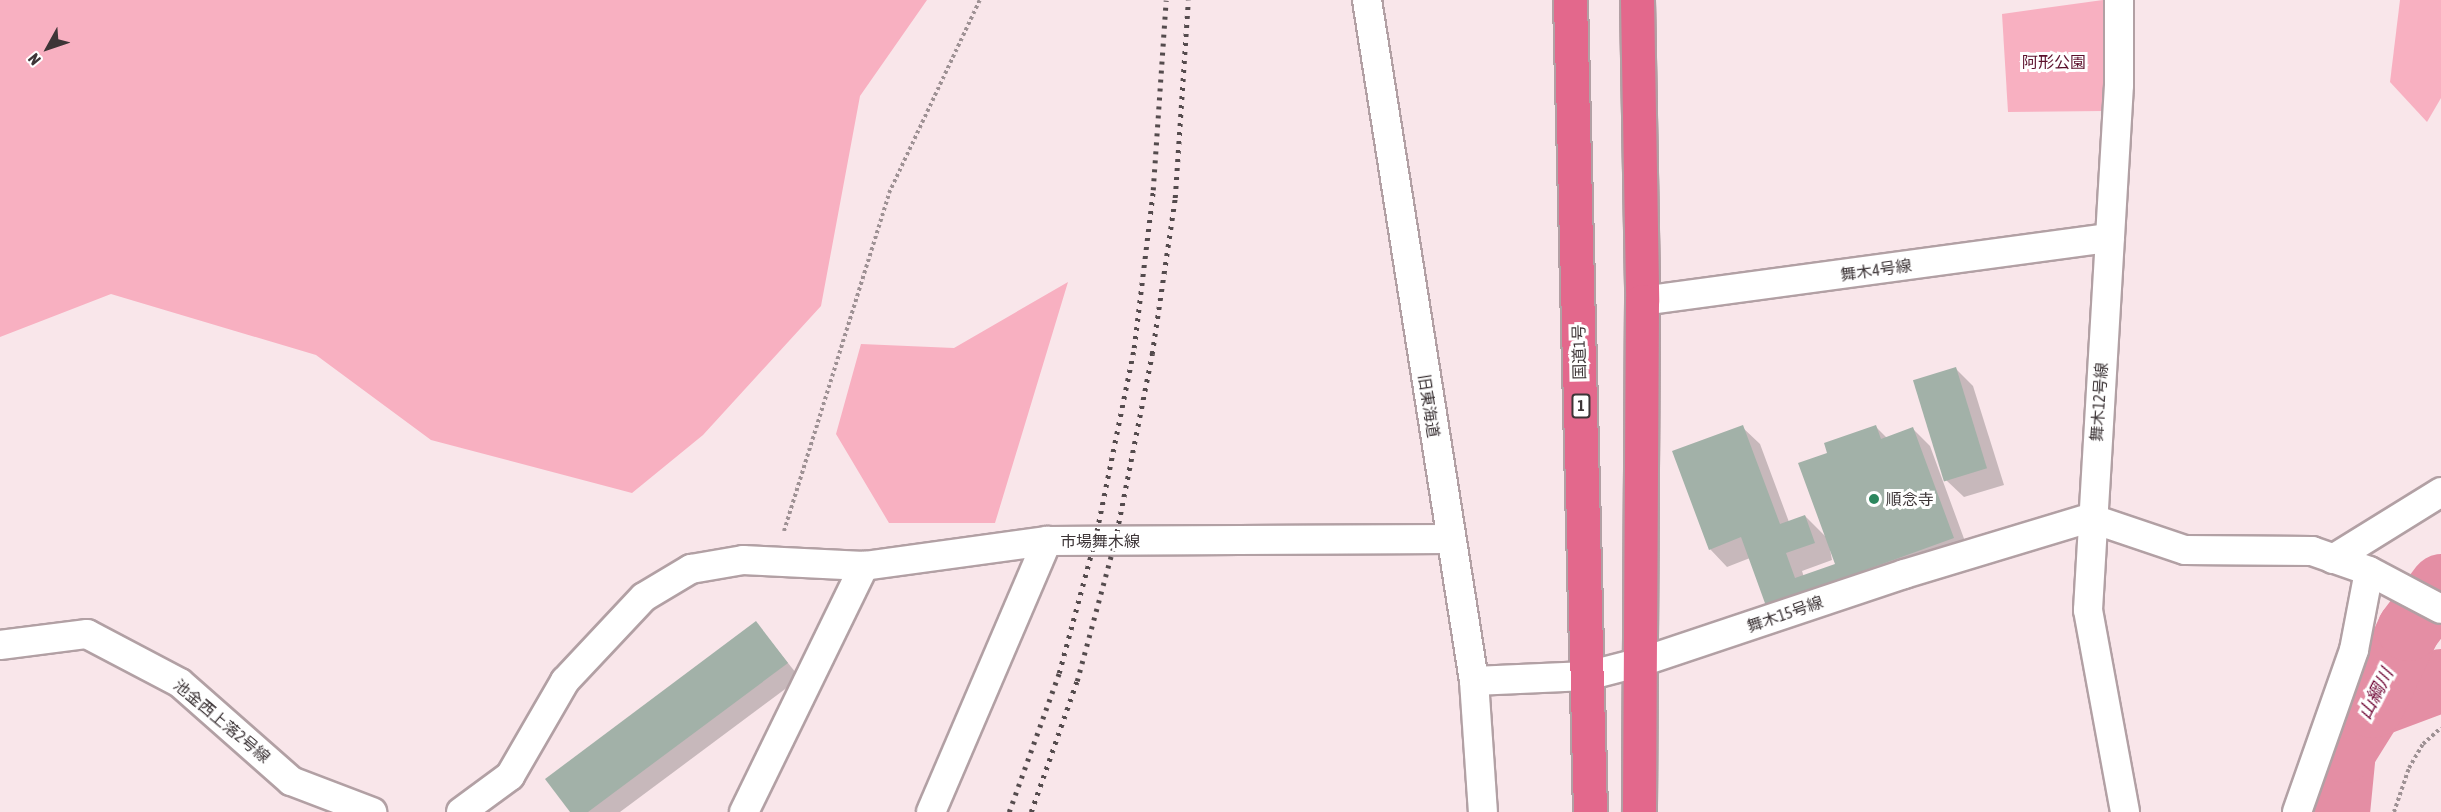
<!DOCTYPE html>
<meta charset="utf-8">
<style>
body{margin:0}
#map{position:relative;width:2441px;height:812px;overflow:hidden;background:#f9e6ea;font-family:"Asap Condensed","Noto Sans JP",sans-serif}
div>[style]{position:absolute}
[style*='--x']{left:calc(var(--x)*1px);top:calc(var(--y)*1px);width:calc(var(--w)*1px);rotate:calc(var(--a)*1deg)}
.green>*{inset:0;background:#f8b0c1}
.shadow>*{inset:0;background:#0003}
.river>*{height:63px;margin:-31.5px;padding:0 31.5px;transform-origin:31.5px;border-radius:31.5px;background:#e48ea4}
.building>*{inset:0;background:#a2b1a8;transform-origin:0 0}
.path>*{height:4px;margin-top:-2px;transform-origin:0;background:repeating-linear-gradient(90deg,#9e9194 0 3px,transparent 0 6px)}
.roads{filter:drop-shadow(2px 0 #b2a0a4) drop-shadow(-2px 0 #b2a0a4) drop-shadow(0 2px #b2a0a4) drop-shadow(0 -2px #b2a0a4)}
.street>*{height:28px;margin:-14px;padding:0 14px;transform-origin:14px;border-radius:14px;background:#fff}
.highway>*{height:33px;margin:-16.5px;padding:0 16.5px;transform-origin:16.5px;border-radius:16.5px;background:#e3688c}
.rail>*{height:4.5px;margin-top:-2.25px;transform-origin:0;background:repeating-linear-gradient(90deg,#544b4d 0 3px,transparent 0 9px)}
.dots>*{width:16px;height:16px;translate:-50% -50%;box-sizing:border-box;border:3px solid #fff;border-radius:50%}
span{translate:-50% -50%;white-space:nowrap;text-align:center;line-height:1.15;-webkit-text-stroke:6px #fff;paint-order:stroke}
.shield-label span{padding:2px 4px;background:#fff;border:2px solid;border-radius:4px;-webkit-text-stroke-width:0}
.shield-label{font-size:15px;color:#3d3537;font-weight:700}
.park-label{font-size:16px;color:#5c112d}
.street-label{font-size:16px;color:#3d3537}
.poi-label{font-size:16px;color:#3d3537}
.left{translate:0 -50%;text-align:left}
.water-label{font-size:18px;color:#6d0432;font-style:italic}
.north{position:absolute;left:18px;top:18px;width:60px;height:60px;-webkit-text-stroke:4px #fff;paint-order:stroke;rotate:230deg;font-size:16px;font-weight:700;line-height:24px;text-align:center;color:#3d3537}
.north::after{content:'';display:block;margin:auto;width:21px;height:27px;background:#3d3537;clip-path:polygon(50% 0,100% 100%,50% 72%,0 100%)}
</style>
<div id="map">
<div class="green">
<i style="clip-path:polygon(0 0,927px 0,860px 96px,821px 306px,703px 435px,632px 493px,431px 440px,316px 355px,111px 294px,0 337px)"></i>
<i style="clip-path:polygon(2103px 0,2103px 111px,2008px 112px,2002px 14px)"></i>
<i style="clip-path:polygon(2400px 0,2441px 0,2441px 98px,2427px 122px,2390px 82px)"></i>
<i style="clip-path:polygon(1068px 282px,995px 523px,889px 523px,836px 434px,861px 344px,954px 348px)"></i>
</div>
<div class="shadow">
<i style="clip-path:polygon(1955px 368px,1973px 386px,2004px 485px,1964px 497px,1946px 480px)"></i>
<i style="clip-path:polygon(evenodd,1875px 426px,1887px 438px,1913px 429px,1930px 446px,1970px 555px,1785px 622px,1750px 558px,1727px 567px,1710px 549px,1742px 427px,1760px 444px,1789px 522px,1805px 516px,1827px 538px,1829px 454px,1875px 426px,1829px 544px,1837px 565px,1804px 577px,1802px 571px,1832px 560px,1829px 544px)"></i>
<i style="clip-path:polygon(756px 623px,800px 678px,620px 812px,571px 812px)"></i>
</div>
<div class="river">
<i style="--x:2372;--y:706;--w:74;--a:-20.6"></i>
<i style="--x:2338;--y:812;--w:61;--a:-84.4"></i>
<i style="--x:2344;--y:751;--w:53;--a:-58.1"></i>
<i style="--x:2372;--y:706;--w:85;--a:-64.9"></i>
<i style="--x:2408;--y:629;--w:55;--a:-53.1"></i>
</div>
<div class="building">
<i style="left:1956px;top:367px;width:106px;height:45px;rotate:73deg"></i>
<i style="clip-path:polygon(1743px 425px,1780px 524px,1805px 515px,1815px 543px,1786px 553px,1795px 578px,1835px 564px,1798px 463px,1827px 453px,1824px 443px,1876px 425px,1881px 439px,1913px 427px,1954px 538px,1766px 606px,1741px 537px,1709px 550px,1672px 451px)"></i>
<i style="clip-path:polygon(756px 621px,788px 663px,588px 812px,570px 812px,545px 779px)"></i>
</div>
<div class="path">
<i style="--x:784;--y:531;--w:354;--a:-72.7"></i>
<i style="--x:889;--y:193;--w:213;--a:-64.8"></i>
<i style="--x:2394;--y:812;--w:46;--a:-71.2"></i>
<i style="--x:2409;--y:768;--w:28;--a:-60"></i>
<i style="--x:2423;--y:744;--w:24;--a:-42"></i>
</div>
<div class="roads">
<div class="street">
<i style="--x:1367;--y:0;--w:689;--a:81.07"></i>
<i style="--x:1474;--y:681;--w:131;--a:86.1"></i>
<i style="--x:2119;--y:0;--w:85;--a:90"></i>
<i style="--x:2119;--y:85;--w:526;--a:93.38"></i>
<i style="--x:2088;--y:610;--w:205;--a:79.6"></i>
<i style="--x:1642;--y:301;--w:472;--a:-7.7"></i>
<i style="--x:2090;--y:518;--w:100;--a:18.6"></i>
<i style="--x:2185;--y:550;--w:127;--a:0.5"></i>
<i style="--x:2312;--y:551;--w:60;--a:19.3"></i>
<i style="--x:2369;--y:571;--w:81;--a:27.8"></i>
<i style="--x:2333;--y:559;--w:127;--a:-31.8"></i>
<i style="--x:0;--y:645;--w:88;--a:-7.2"></i>
<i style="--x:87;--y:634;--w:105;--a:27.8"></i>
<i style="--x:180;--y:683;--w:148;--a:41.4"></i>
<i style="--x:291;--y:781;--w:87;--a:20.9"></i>
<i style="--x:1474;--y:681;--w:113;--a:-2.5"></i>
<i style="--x:1587;--y:676;--w:56;--a:-14.5"></i>
<i style="--x:1641;--y:662;--w:277;--a:-18.5"></i>
<i style="--x:1904;--y:574;--w:194;--a:-16.8"></i>
<i style="--x:461;--y:812;--w:61;--a:-36.3"></i>
<i style="--x:510;--y:776;--w:110;--a:-59.9"></i>
<i style="--x:565;--y:681;--w:115;--a:-46.8"></i>
<i style="--x:644;--y:597;--w:55;--a:-30.8"></i>
<i style="--x:691;--y:569;--w:53;--a:-9.8"></i>
<i style="--x:743;--y:560;--w:121;--a:2.8"></i>
<i style="--x:864;--y:566;--w:185;--a:-7.8"></i>
<i style="--x:1047;--y:541;--w:402;--a:-0.3"></i>
<i style="--x:744;--y:812;--w:274;--a:-64"></i>
<i style="--x:931;--y:812;--w:295;--a:-66.8"></i>
<i style="--x:2297;--y:812;--w:172;--a:-70.6"></i>
<i style="--x:2354;--y:650;--w:80;--a:-79.2"></i>
</div>
<div class="highway">
<i style="--x:1570;--y:0;--w:812;--a:88.59"></i>
<i style="--x:1637;--y:0;--w:301;--a:89"></i>
<i style="--x:1642;--y:301;--w:511;--a:90.34"></i>
</div>
</div>
<div class="rail">
<i style="--x:1009;--y:812;--w:148;--a:-70.2"></i>
<i style="--x:1059;--y:673;--w:138;--a:-74.9"></i>
<i style="--x:1095;--y:540;--w:196;--a:-78.5"></i>
<i style="--x:1134;--y:348;--w:159;--a:-83.1"></i>
<i style="--x:1153;--y:190;--w:190;--a:-86.1"></i>
<i style="--x:1031;--y:812;--w:139;--a:-70.7"></i>
<i style="--x:1077;--y:681;--w:145;--a:-74.8"></i>
<i style="--x:1115;--y:541;--w:191;--a:-78.8"></i>
<i style="--x:1152;--y:354;--w:158;--a:-81.6"></i>
<i style="--x:1175;--y:198;--w:198;--a:-86.2"></i>
</div>
<div class="dots">
<i style="left:1874px;top:499px;background:#2c875e"></i>
</div>
<div class="shield-label">
<span style="left:1581px;top:406px">1</span>
</div>
<div class="park-label">
<span style="left:2054px;top:62px">阿形公園</span>
</div>
<div class="street-label">
<span style="left:1876px;top:270px;rotate:-8deg">舞木4号線</span>
<span style="left:1579px;top:352px;rotate:-91deg">国道1号</span>
<span style="left:2099px;top:402px;rotate:-86deg">舞木12号線</span>
<span style="left:1429px;top:406px;rotate:81deg">旧東海道</span>
<span style="left:1100px;top:541px">市場舞木線</span>
<span style="left:1785px;top:614px;rotate:-19deg">舞木15号線</span>
<span style="left:222px;top:721px;rotate:40deg">池金西上落2号線</span>
</div>
<div class="poi-label">
<span class="left" style="left:1886px;top:499px">順念寺</span>
</div>
<div class="water-label">
<span style="left:2376px;top:694px;rotate:-63deg">山綱川</span>
</div>
<div class="north">N</div>
</div>
